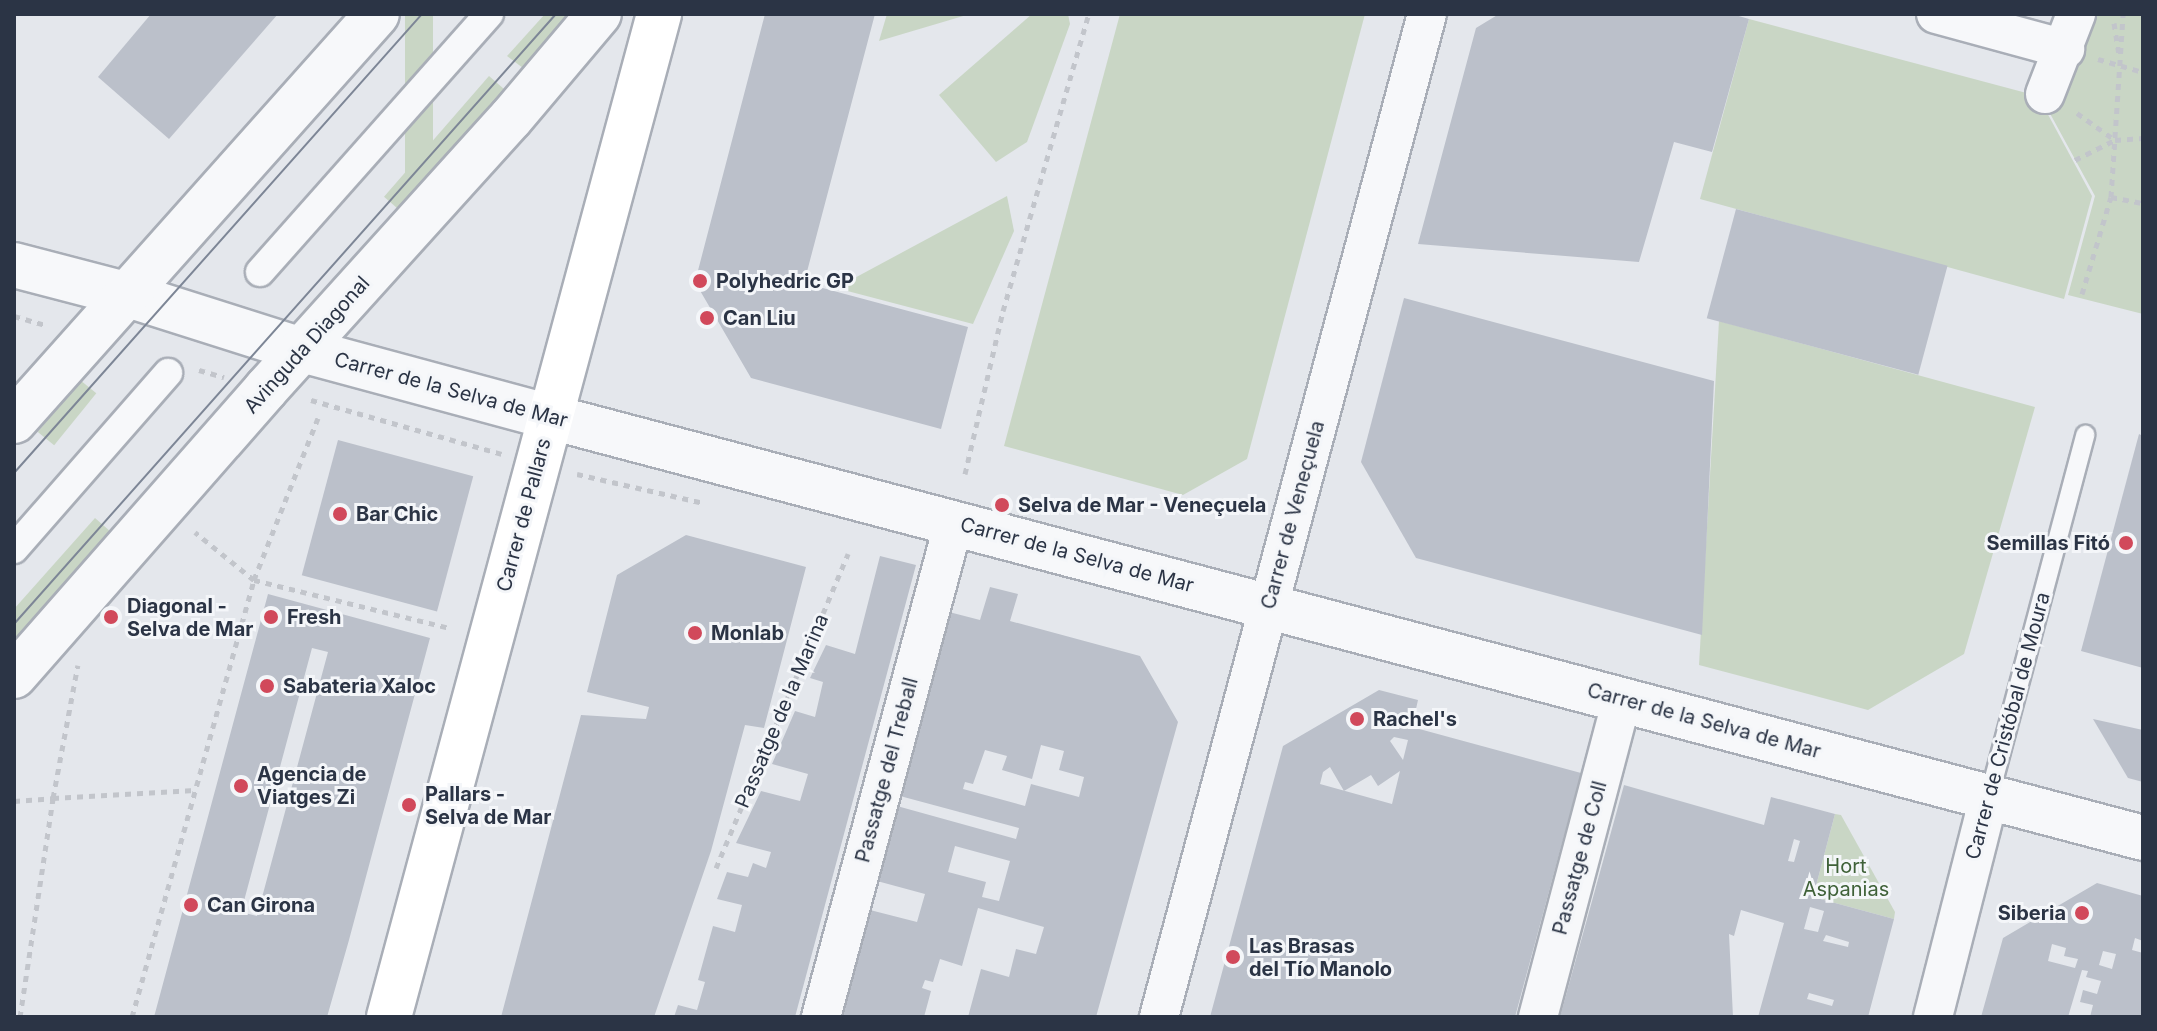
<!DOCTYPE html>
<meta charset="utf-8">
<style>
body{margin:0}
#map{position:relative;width:2157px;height:1031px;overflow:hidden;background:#e4e7ec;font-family:Inter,sans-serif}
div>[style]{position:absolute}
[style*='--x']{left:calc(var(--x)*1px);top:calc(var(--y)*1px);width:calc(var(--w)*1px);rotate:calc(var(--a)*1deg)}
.green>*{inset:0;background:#c9d6c5;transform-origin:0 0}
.building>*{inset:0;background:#bbc0ca;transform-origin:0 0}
.path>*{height:5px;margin-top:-2.5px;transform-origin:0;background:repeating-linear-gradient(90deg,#c2c5cb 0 6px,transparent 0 12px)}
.roads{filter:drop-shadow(2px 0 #a9aeb7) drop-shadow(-2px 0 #a9aeb7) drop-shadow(0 2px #a9aeb7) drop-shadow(0 -2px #a9aeb7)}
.service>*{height:18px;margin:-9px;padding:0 9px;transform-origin:9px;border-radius:9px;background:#f7f8fa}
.pedestrian>*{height:28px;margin:-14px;padding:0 14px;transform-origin:14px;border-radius:14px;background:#f7f8fa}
.minor>*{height:38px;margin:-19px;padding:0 19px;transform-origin:19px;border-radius:19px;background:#f7f8fa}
.tertiary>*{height:44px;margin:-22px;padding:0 22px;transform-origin:22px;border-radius:22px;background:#f7f8fa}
.secondary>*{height:44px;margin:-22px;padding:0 22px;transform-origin:22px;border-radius:22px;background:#fff}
.tram>*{height:2px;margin:-1px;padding:0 1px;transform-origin:1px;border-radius:1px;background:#7d8696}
.dots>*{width:22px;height:22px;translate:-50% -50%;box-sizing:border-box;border:4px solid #f4f6f9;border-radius:50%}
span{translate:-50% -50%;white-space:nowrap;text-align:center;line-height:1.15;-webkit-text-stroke:6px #f4f6f9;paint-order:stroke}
.poi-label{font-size:20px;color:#2b3445;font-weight:700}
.left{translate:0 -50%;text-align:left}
.right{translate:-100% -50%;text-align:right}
.street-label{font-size:20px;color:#2b3445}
.park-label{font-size:20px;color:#3f6138}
.frame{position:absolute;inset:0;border:16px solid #2b3445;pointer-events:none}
</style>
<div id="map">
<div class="green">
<i style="left:405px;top:14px;width:28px;height:188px"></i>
<i style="clip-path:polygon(545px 14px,571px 14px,523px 68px,507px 56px)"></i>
<i style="clip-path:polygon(887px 14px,970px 14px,879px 41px)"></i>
<i style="clip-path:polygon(1032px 14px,1068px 14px,1070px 24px,1027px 142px,996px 162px,939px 95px)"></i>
<i style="clip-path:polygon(1120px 14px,1365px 14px,1247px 459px,1183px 495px,1004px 446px)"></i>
<i style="clip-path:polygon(2083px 14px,2143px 14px,2143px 314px,2068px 295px,2095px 196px,2047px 108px)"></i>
<i style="clip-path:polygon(1749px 19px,2038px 96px,2092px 196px,2064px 299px,1700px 199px)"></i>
<i style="left:489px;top:76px;width:21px;height:160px;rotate:41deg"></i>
<i style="clip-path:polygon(1007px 196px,1014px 231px,973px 324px,836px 288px)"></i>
<i style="clip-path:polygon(1719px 321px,2035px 407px,1964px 654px,1868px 710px,1699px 665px)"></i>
<i style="left:80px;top:380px;width:21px;height:67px;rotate:39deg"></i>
<i style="clip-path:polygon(95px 518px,111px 532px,14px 642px,14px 609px)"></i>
<i style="clip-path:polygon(1835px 814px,1841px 815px,1895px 912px,1894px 919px,1813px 897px)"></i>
</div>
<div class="building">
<i style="clip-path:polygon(151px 14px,278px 14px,169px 139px,98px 77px)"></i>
<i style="clip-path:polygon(765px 14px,875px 14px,804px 283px,968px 327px,941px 429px,751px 378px,695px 282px)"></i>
<i style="clip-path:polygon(1499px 14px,1732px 14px,1749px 19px,1712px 152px,1674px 142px,1639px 262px,1418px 244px,1476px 28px)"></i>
<i style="left:1736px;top:209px;width:219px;height:113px;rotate:15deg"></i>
<i style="clip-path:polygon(1404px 298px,1714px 381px,1702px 635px,1416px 558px,1361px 462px)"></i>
<i style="clip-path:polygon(2139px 434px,2143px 436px,2143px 668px,2081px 651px)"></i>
<i style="left:338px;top:440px;width:140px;height:140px;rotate:15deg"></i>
<i style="clip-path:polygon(686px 535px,806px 567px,764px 728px,745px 725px,711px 851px,654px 1017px,501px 1017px,581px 715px,646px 719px,649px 707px,587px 692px,617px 575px)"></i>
<i style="clip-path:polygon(880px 556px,916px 565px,795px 1017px,674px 1017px,678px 1005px,697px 1010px,705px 982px,698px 980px,713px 926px,735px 932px,742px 905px,717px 899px,727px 872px,748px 877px,753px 863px,766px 868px,771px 852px,736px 843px,761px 791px,800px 801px,808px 774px,772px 764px,795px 711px,815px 717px,823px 682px,810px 678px,826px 645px,855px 654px)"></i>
<i style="clip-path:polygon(evenodd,990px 587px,1018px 594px,1010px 621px,1140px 656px,1178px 722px,1096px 1017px,968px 1017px,981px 969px,1009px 977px,1016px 949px,1036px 954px,1044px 927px,978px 908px,962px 966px,940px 959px,933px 982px,925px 980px,922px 988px,931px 991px,924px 1017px,841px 1017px,870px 910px,917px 922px,925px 894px,877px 881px,897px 806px,1016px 839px,1019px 828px,900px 796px,949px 612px,980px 620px,990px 587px,1041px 745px,1064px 751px,1059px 770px,1084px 777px,1079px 797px,1031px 784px,1025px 806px,963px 789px,965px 782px,973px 784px,985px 750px,1007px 756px,1002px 770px,1032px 779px,1041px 745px,990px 587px,955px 846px,1010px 861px,999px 901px,982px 897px,986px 882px,948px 872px,955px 846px)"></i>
<i style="clip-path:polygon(evenodd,268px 594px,430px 638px,349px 940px,327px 1017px,154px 1017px,268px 594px,312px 648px,328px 652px,257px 916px,241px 912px,312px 648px)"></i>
<i style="clip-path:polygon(evenodd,1379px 690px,1418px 700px,1412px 727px,1581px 773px,1515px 1017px,1210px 1017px,1283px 746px,1379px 690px,1394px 737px,1408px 740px,1403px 760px,1390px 741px,1394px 737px,1379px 690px,1330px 767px,1344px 791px,1371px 775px,1378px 786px,1400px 771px,1392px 804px,1320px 784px,1323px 772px,1330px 767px)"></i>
<i style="clip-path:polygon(2093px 719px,2143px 730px,2143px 782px,2128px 778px)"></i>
<i style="clip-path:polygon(evenodd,1624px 785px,1764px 825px,1771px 797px,1835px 814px,1813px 897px,1894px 919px,1868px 1017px,1758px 1017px,1784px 923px,1741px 910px,1734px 936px,1729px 934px,1733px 1017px,1560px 1017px,1624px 785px,1794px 839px,1800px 841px,1794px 862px,1788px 861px,1794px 839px,1624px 785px,1810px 907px,1824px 911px,1818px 932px,1804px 929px,1810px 907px,1624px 785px,1826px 935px,1849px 942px,1848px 947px,1823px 941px,1826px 935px,1624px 785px,1809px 993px,1834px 1000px,1832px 1006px,1807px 999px,1809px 993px)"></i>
<i style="clip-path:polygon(evenodd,2097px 883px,2143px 896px,2143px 941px,2135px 938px,2132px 950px,2143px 953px,2143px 1017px,2090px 1017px,2093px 1005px,2080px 1002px,2083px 990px,2097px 994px,2101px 981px,2086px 977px,2088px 971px,2082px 970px,2068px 1017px,1981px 1017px,2003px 938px,2097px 883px,2052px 944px,2066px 948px,2064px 956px,2078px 959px,2075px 968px,2048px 961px,2052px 944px,2097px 883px,2103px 951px,2116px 954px,2112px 969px,2099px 965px,2103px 951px)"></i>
</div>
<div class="path">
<i style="--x:2114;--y:23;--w:30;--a:81"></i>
<i style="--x:2098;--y:59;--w:47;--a:16.1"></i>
<i style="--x:2077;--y:113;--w:47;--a:35.4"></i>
<i style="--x:2115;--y:140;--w:28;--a:-4"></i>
<i style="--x:2075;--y:160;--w:45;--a:-26.6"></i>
<i style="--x:2111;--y:197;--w:33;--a:11"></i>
<i style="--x:2082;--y:294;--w:101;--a:-73.4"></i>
<i style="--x:2111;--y:197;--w:183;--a:-86.2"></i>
<i style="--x:14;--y:316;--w:35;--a:16"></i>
<i style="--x:199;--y:370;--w:26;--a:16"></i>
<i style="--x:311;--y:400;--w:198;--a:15.8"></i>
<i style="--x:318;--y:418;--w:174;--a:111.6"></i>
<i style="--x:254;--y:580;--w:201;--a:13.8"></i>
<i style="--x:577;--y:474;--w:130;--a:12.9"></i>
<i style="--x:965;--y:474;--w:167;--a:-76.9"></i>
<i style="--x:1003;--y:311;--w:309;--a:-73.9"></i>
<i style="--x:14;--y:801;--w:39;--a:-4"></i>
<i style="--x:53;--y:798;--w:135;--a:-79.4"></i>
<i style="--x:716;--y:868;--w:341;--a:-67.2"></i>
<i style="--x:20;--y:1017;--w:221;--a:-81.4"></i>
<i style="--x:53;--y:798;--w:142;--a:-3.2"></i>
<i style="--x:132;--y:1017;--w:454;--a:-74.4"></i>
<i style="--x:254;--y:580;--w:76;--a:-140.9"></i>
</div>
<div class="roads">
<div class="service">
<i style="--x:1989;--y:797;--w:375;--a:-75.1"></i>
</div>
<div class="pedestrian">
<i style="--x:260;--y:272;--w:345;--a:-48.4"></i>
<i style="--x:14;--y:549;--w:234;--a:-48.8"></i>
</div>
<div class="minor">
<i style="--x:1936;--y:14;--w:134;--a:15.2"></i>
<i style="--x:2045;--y:94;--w:86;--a:-68.8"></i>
<i style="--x:821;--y:1017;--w:513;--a:-74.96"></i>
<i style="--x:1159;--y:1017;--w:1038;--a:-75.04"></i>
<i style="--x:1538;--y:1017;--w:329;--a:-75.2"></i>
<i style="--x:1933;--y:1017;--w:227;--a:-75.7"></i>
</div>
<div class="tertiary">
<i style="--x:14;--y:265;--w:115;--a:14.6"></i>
<i style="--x:125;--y:294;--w:186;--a:17.6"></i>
<i style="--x:302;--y:350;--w:258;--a:15.1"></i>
<i style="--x:551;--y:417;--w:1647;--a:14.81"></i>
<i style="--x:14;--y:421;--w:545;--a:-48.27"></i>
<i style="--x:14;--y:676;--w:382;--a:-48.7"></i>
<i style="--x:266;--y:389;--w:365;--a:-47.9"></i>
<i style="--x:511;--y:118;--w:136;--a:-49.8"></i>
</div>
<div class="secondary">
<i style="--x:389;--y:1017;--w:1039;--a:-74.93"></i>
</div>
</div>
<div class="tram">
<i style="--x:14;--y:473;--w:614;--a:-48.37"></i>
<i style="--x:14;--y:624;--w:816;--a:-48.38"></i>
</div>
<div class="dots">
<i style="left:700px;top:281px;background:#d1495b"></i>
<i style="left:707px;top:318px;background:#d1495b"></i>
<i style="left:1002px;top:505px;background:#d1495b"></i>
<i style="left:340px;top:514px;background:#d1495b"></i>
<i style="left:2126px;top:543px;background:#d1495b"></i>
<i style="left:111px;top:617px;background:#d1495b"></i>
<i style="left:271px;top:617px;background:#d1495b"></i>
<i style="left:695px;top:633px;background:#d1495b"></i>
<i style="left:267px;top:686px;background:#d1495b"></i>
<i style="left:1357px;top:719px;background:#d1495b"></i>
<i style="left:241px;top:786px;background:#d1495b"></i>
<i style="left:409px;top:805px;background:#d1495b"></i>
<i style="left:191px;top:905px;background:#d1495b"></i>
<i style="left:2082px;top:913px;background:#d1495b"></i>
<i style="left:1233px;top:957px;background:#d1495b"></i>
</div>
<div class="poi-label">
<span class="left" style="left:716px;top:281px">Polyhedric GP</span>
<span class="left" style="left:723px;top:318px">Can Liu</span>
<span class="left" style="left:1018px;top:505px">Selva de Mar - Veneçuela</span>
<span class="left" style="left:356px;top:514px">Bar Chic</span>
<span class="right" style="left:2110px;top:543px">Semillas Fitó</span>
<span class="left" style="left:127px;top:618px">Diagonal -<br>Selva de Mar</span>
<span class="left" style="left:287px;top:617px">Fresh</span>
<span class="left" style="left:711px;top:633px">Monlab</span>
<span class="left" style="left:283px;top:686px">Sabateria Xaloc</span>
<span class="left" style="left:1373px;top:719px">Rachel's</span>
<span class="left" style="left:257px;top:786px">Agencia de<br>Viatges Zi</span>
<span class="left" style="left:425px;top:806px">Pallars -<br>Selva de Mar</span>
<span class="left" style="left:207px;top:905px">Can Girona</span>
<span class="right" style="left:2066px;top:913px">Siberia</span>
<span class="left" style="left:1249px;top:958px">Las Brasas<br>del Tío Manolo</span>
</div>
<div class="street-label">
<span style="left:307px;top:345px;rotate:-48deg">Avinguda Diagonal</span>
<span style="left:451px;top:390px;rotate:15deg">Carrer de la Selva de Mar</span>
<span style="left:524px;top:515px;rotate:-75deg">Carrer de Pallars</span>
<span style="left:1293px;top:515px;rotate:-75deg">Carrer de Veneçuela</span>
<span style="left:1077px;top:555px;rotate:15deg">Carrer de la Selva de Mar</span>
<span style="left:782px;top:711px;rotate:-67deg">Passatge de la Marina</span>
<span style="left:1704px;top:721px;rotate:15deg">Carrer de la Selva de Mar</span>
<span style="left:2008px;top:726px;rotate:-75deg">Carrer de Cristóbal de Moura</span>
<span style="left:887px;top:770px;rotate:-75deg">Passatge del Treball</span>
<span style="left:1580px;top:858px;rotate:-75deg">Passatge de Coll</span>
</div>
<div class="park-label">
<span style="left:1846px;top:878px">Hort<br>Aspanias</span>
</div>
<div class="frame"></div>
</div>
